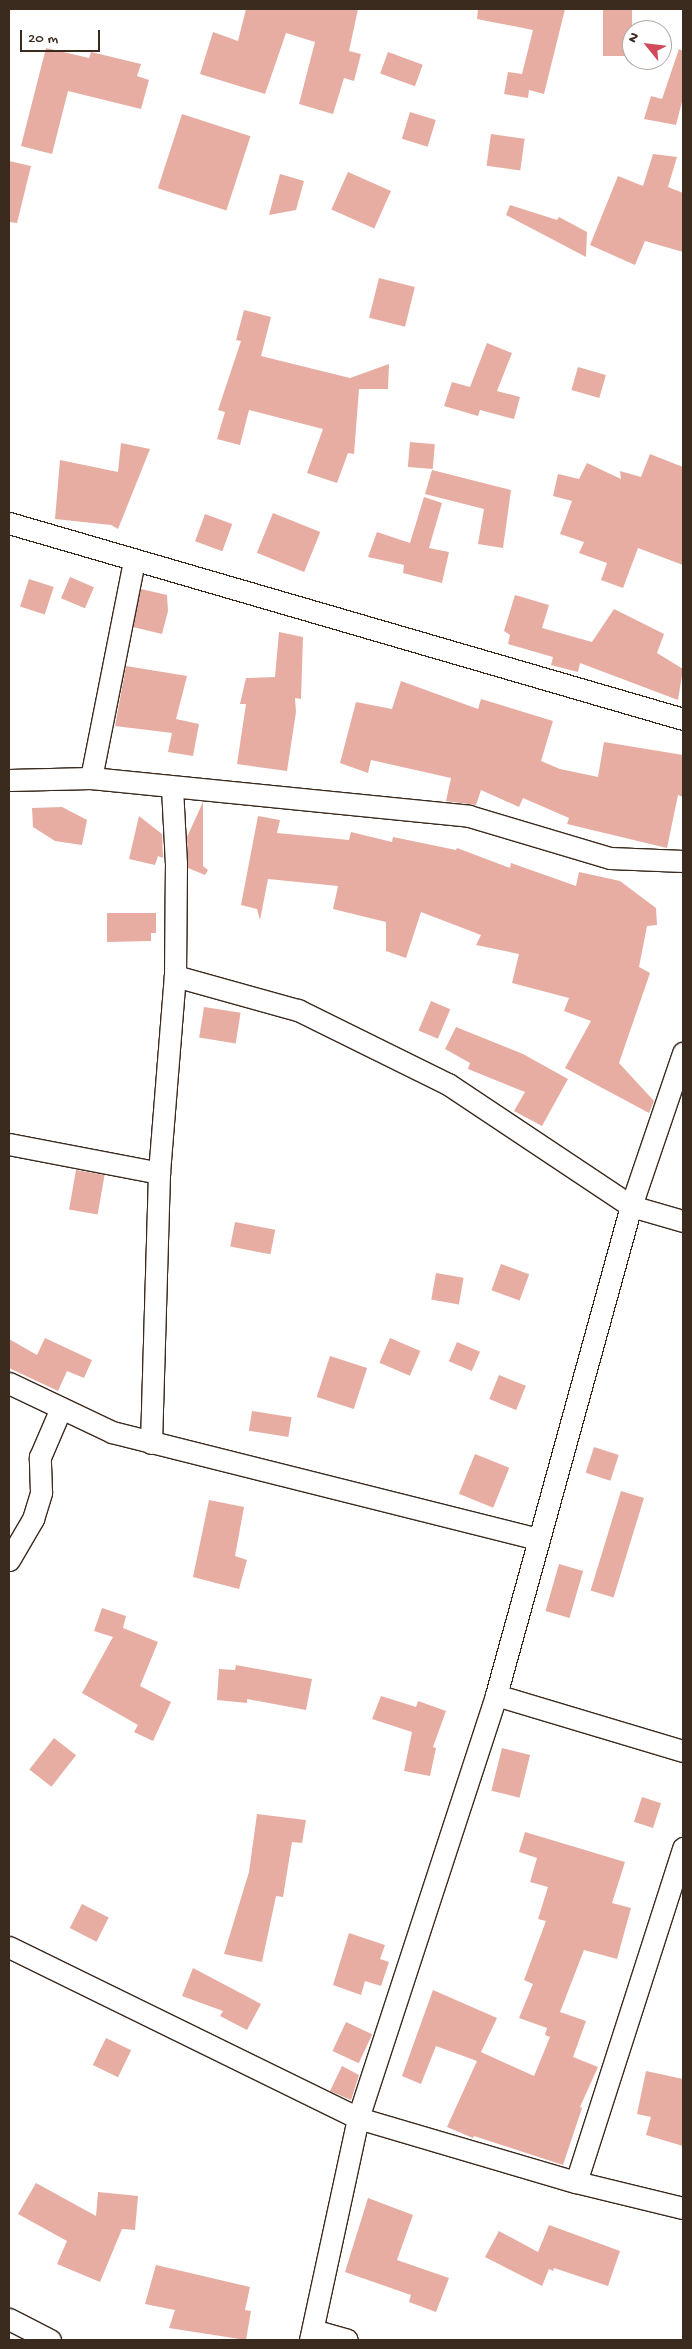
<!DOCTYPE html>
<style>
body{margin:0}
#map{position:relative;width:692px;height:2349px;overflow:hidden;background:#fff;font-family:"Gochi Hand",sans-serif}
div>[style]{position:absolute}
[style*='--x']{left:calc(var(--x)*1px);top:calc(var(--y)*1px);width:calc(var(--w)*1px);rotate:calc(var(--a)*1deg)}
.building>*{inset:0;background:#e7ada2;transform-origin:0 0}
.roads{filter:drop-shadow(1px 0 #3b2a1e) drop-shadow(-1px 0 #3b2a1e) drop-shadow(0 1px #3b2a1e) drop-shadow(0 -1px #3b2a1e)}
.minor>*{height:21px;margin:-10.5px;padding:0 10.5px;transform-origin:10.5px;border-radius:10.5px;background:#fff}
span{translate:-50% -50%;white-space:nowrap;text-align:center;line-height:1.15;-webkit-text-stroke:5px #fff;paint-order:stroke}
.frame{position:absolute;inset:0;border:10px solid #3b2a1e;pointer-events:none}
.north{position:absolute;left:622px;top:20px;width:50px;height:50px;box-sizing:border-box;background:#fff;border:1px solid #b1aaa5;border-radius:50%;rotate:299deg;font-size:14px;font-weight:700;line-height:20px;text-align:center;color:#3b2a1e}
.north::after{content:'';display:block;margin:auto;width:18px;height:22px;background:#d1495b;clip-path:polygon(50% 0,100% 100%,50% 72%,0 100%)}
.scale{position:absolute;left:20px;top:30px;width:80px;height:22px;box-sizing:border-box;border:2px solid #3b2a1e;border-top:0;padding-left:6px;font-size:15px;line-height:18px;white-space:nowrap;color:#3b2a1e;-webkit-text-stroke:4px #fff;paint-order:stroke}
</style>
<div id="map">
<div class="building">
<i style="clip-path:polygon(246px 9px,358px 9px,349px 51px,361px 54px,354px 81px,344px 78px,333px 114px,299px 104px,315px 42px,286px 33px,265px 94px,200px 74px,213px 32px,238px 41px)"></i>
<i style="clip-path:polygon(478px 9px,565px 9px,544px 94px,529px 90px,528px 98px,504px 94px,508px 72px,522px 74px,533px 30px,477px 19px)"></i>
<i style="left:603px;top:9px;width:29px;height:47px"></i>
<i style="clip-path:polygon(46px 48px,89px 58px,91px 52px,141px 64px,137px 76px,149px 80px,141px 109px,68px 91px,52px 154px,21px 146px)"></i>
<i style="clip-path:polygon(679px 49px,683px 51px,683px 98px,676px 125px,644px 119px,651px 96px,662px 99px)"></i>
<i style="left:388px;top:52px;width:37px;height:23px;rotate:20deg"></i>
<i style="left:410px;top:112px;width:27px;height:28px;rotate:17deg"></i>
<i style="left:182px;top:114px;width:72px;height:78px;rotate:18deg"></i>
<i style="left:491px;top:134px;width:34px;height:32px;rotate:8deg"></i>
<i style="clip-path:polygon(653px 154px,677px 157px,668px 187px,683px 193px,683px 252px,645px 241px,635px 265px,590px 245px,618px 176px,643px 186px)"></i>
<i style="clip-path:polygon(9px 161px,31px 166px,17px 223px,9px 222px)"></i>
<i style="left:348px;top:172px;width:47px;height:41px;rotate:24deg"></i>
<i style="clip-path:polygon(280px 174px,304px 181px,296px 210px,269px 215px)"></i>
<i style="clip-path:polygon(510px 205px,557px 220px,559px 217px,587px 232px,586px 257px,506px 215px)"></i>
<i style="left:379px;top:278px;width:37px;height:41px;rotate:14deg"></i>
<i style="clip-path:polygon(244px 310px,271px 317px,261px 356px,350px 378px,389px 364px,388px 389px,359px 389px,354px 454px,348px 453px,337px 483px,307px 473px,323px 429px,249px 410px,240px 445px,217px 439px,225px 412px,218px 410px,241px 341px,236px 340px)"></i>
<i style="clip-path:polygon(487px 343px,512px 353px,497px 391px,520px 397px,514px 419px,480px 410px,478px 416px,444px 406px,452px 382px,470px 387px)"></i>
<i style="left:578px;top:367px;width:29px;height:24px;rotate:16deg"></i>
<i style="left:410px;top:442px;width:25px;height:25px;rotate:5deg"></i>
<i style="clip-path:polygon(121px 443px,150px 449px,118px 529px,111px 525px,55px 519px,60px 460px,118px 472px)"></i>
<i style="clip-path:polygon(650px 454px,683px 467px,683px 565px,638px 548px,623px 588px,601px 580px,607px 563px,579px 553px,584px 542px,560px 534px,572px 501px,553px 496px,558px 474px,579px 479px,587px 463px,621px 479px,620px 471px,641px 477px)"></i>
<i style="clip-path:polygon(432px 470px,511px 490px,503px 548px,478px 544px,484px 509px,425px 494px)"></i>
<i style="clip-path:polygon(424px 497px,442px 503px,429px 548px,449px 552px,442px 583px,403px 573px,404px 565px,368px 557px,377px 532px,410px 543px)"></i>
<i style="left:273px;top:513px;width:51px;height:43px;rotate:22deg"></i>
<i style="left:205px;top:514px;width:29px;height:29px;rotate:20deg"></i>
<i style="left:70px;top:577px;width:26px;height:23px;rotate:23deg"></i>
<i style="left:29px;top:579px;width:26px;height:29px;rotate:18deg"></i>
<i style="clip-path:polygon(141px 589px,167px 595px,168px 611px,162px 634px,133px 627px)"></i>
<i style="clip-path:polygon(515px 595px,549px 605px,542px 628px,592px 642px,614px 609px,664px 634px,657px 653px,683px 669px,678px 700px,580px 663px,578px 672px,551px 665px,553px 657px,508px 644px,510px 635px,504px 631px)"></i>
<i style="clip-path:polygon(279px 632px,303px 637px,301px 699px,295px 698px,296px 712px,287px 771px,237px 764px,246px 704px,240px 704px,246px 678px,275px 677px)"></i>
<i style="clip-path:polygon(126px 666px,187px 676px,176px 719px,199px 724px,193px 756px,168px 752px,172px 733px,115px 726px)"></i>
<i style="clip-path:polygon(401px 681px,478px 709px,481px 699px,553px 721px,541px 761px,560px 769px,598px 777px,604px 742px,683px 755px,683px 797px,678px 795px,667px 848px,567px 824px,569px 818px,523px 798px,519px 807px,481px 790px,476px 805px,446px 801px,451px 778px,371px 760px,368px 773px,340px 763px,356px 702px,392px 709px)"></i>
<i style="clip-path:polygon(203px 802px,203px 866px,208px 870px,205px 875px,188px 868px,187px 837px)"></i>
<i style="clip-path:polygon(62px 807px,87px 820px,82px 845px,55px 841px,33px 827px,32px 808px)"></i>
<i style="clip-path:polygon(139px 816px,162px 834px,163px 858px,158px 856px,155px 865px,129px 859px)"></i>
<i style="clip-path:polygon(258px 816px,280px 820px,277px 833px,349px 840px,351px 832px,392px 842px,393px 837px,456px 850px,457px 848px,510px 868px,511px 863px,576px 886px,579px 872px,620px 881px,656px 908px,657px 925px,647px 926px,639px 967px,650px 973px,619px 1063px,654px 1101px,649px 1113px,565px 1068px,591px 1021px,564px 1011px,569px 998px,512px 983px,519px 954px,476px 945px,481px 935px,421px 912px,406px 958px,386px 951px,386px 922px,333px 909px,338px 886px,268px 879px,260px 920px,257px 909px,241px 905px)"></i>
<i style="clip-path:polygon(107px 913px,156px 913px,156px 933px,151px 933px,151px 941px,107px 942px)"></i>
<i style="left:431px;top:1001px;width:21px;height:32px;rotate:23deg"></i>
<i style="left:204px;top:1007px;width:37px;height:31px;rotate:9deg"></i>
<i style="clip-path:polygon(456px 1027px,523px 1054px,568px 1079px,542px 1126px,514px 1111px,525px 1092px,468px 1069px,470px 1063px,445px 1049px)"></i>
<i style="left:76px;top:1170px;width:29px;height:40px;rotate:10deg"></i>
<i style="left:235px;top:1222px;width:41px;height:25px;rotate:11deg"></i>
<i style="left:501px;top:1264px;width:30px;height:28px;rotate:20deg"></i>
<i style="left:436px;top:1273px;width:28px;height:27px;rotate:10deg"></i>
<i style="clip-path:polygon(45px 1338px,92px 1360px,84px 1378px,67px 1371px,58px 1391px,9px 1368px,9px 1339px,37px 1355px)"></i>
<i style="left:390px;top:1338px;width:33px;height:27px;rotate:23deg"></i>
<i style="left:457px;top:1342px;width:25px;height:21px;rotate:23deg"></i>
<i style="left:330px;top:1356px;width:39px;height:43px;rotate:18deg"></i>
<i style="left:499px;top:1375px;width:29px;height:26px;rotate:22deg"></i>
<i style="left:252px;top:1411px;width:40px;height:20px;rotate:9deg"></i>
<i style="left:594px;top:1447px;width:26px;height:27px;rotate:18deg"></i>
<i style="left:475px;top:1454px;width:37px;height:43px;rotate:22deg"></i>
<i style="left:621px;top:1491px;width:24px;height:104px;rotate:17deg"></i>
<i style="clip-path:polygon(209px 1500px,244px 1507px,235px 1556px,247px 1560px,239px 1589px,193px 1577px)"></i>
<i style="left:559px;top:1564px;width:25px;height:49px;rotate:16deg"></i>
<i style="clip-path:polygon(102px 1608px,126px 1616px,123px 1628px,158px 1642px,140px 1686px,171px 1702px,153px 1741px,134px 1732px,138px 1725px,82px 1693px,113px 1637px,94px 1631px)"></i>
<i style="clip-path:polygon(236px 1665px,312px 1679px,306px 1710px,247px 1699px,247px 1703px,217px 1700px,219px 1669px,235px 1670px)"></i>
<i style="clip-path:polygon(381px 1696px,416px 1707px,418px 1701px,446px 1711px,433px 1747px,436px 1748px,430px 1776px,404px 1771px,412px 1732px,372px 1719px)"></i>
<i style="left:54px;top:1738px;width:28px;height:40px;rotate:38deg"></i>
<i style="left:502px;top:1748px;width:29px;height:44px;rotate:14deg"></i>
<i style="left:642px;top:1797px;width:20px;height:26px;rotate:18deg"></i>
<i style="clip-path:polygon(257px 1814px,306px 1820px,302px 1843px,292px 1842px,283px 1897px,276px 1896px,262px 1962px,224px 1954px,249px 1872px)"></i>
<i style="clip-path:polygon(525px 1832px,625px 1862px,612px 1903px,631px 1908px,617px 1959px,584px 1950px,560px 2012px,586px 2021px,573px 2057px,598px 2067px,580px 2107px,582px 2108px,563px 2165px,474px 2136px,473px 2138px,447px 2127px,477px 2061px,436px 2046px,421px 2084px,402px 2076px,433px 1990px,497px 2018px,481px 2052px,534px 2076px,550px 2037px,545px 2035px,547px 2028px,519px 2018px,533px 1984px,524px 1980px,546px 1921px,538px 1919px,548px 1887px,530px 1882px,537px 1858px,519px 1852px)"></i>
<i style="left:82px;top:1904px;width:30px;height:27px;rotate:27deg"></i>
<i style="clip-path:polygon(349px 1933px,385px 1945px,380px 1959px,389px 1962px,381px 1986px,365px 1981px,361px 1995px,333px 1985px)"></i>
<i style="clip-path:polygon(193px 1968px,261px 2004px,247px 2030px,220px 2016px,223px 2011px,182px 1996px)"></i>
<i style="left:346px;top:2022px;width:29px;height:32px;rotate:25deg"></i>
<i style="left:106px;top:2038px;width:28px;height:30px;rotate:26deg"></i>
<i style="clip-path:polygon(342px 2066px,359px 2075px,351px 2100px,330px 2091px)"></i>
<i style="clip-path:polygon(646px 2071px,683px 2079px,683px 2146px,646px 2135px,651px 2117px,637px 2114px)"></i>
<i style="clip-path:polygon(36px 2183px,96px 2216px,98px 2192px,138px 2196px,135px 2230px,122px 2229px,100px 2282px,57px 2264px,67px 2241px,18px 2214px)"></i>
<i style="clip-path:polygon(368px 2198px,413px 2215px,397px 2260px,449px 2278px,436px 2312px,409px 2302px,411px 2295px,345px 2272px)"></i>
<i style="clip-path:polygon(549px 2225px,620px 2251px,608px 2286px,554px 2268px,553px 2271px,549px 2269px,542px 2286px,485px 2257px,499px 2231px,538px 2252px)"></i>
<i style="clip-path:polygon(156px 2265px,250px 2287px,245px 2310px,251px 2311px,246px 2340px,169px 2328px,175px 2310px,145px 2304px)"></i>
</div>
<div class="roads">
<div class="minor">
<i style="--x:9;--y:523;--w:702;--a:16.21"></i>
<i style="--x:91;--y:778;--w:222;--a:-78.8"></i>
<i style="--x:9;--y:780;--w:82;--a:-1.4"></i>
<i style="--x:91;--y:778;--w:380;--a:5.7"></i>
<i style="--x:469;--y:816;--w:147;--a:16.6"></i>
<i style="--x:610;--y:858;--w:73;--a:2.4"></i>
<i style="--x:175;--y:976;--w:128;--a:15.5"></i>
<i style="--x:298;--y:1010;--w:167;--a:26.3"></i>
<i style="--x:448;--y:1084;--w:220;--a:33.7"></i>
<i style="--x:631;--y:1206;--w:54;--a:16.1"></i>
<i style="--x:9;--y:1144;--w:153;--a:10.9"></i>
<i style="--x:9;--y:1383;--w:114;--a:25.4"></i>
<i style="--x:112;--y:1432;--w:440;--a:14.1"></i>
<i style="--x:151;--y:1443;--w:270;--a:-88.3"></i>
<i style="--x:159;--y:1173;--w:198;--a:-85.4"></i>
<i style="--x:175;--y:976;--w:112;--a:-89.5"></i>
<i style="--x:176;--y:864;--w:76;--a:-93"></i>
<i style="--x:9;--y:1560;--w:48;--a:-59.7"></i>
<i style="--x:33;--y:1519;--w:28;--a:-73"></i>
<i style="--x:41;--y:1492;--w:35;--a:-92"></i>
<i style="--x:40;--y:1457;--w:53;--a:-66.8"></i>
<i style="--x:496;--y:1695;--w:195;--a:16.7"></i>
<i style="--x:9;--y:1947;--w:389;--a:26.1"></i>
<i style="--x:358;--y:2118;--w:227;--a:16.4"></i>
<i style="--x:576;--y:2182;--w:110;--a:13.7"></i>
<i style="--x:576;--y:2182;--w:351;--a:-72.2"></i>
<i style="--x:9;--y:2319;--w:46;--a:27.1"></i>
<i style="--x:313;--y:2330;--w:35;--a:16"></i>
<i style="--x:310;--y:2340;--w:227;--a:-77.8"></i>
<i style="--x:358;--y:2118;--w:445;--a:-71.9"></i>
<i style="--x:496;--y:1695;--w:507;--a:-74.57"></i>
<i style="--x:631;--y:1206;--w:162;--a:-71.2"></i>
</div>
</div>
<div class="frame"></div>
<div class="north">N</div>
<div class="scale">20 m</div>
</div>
